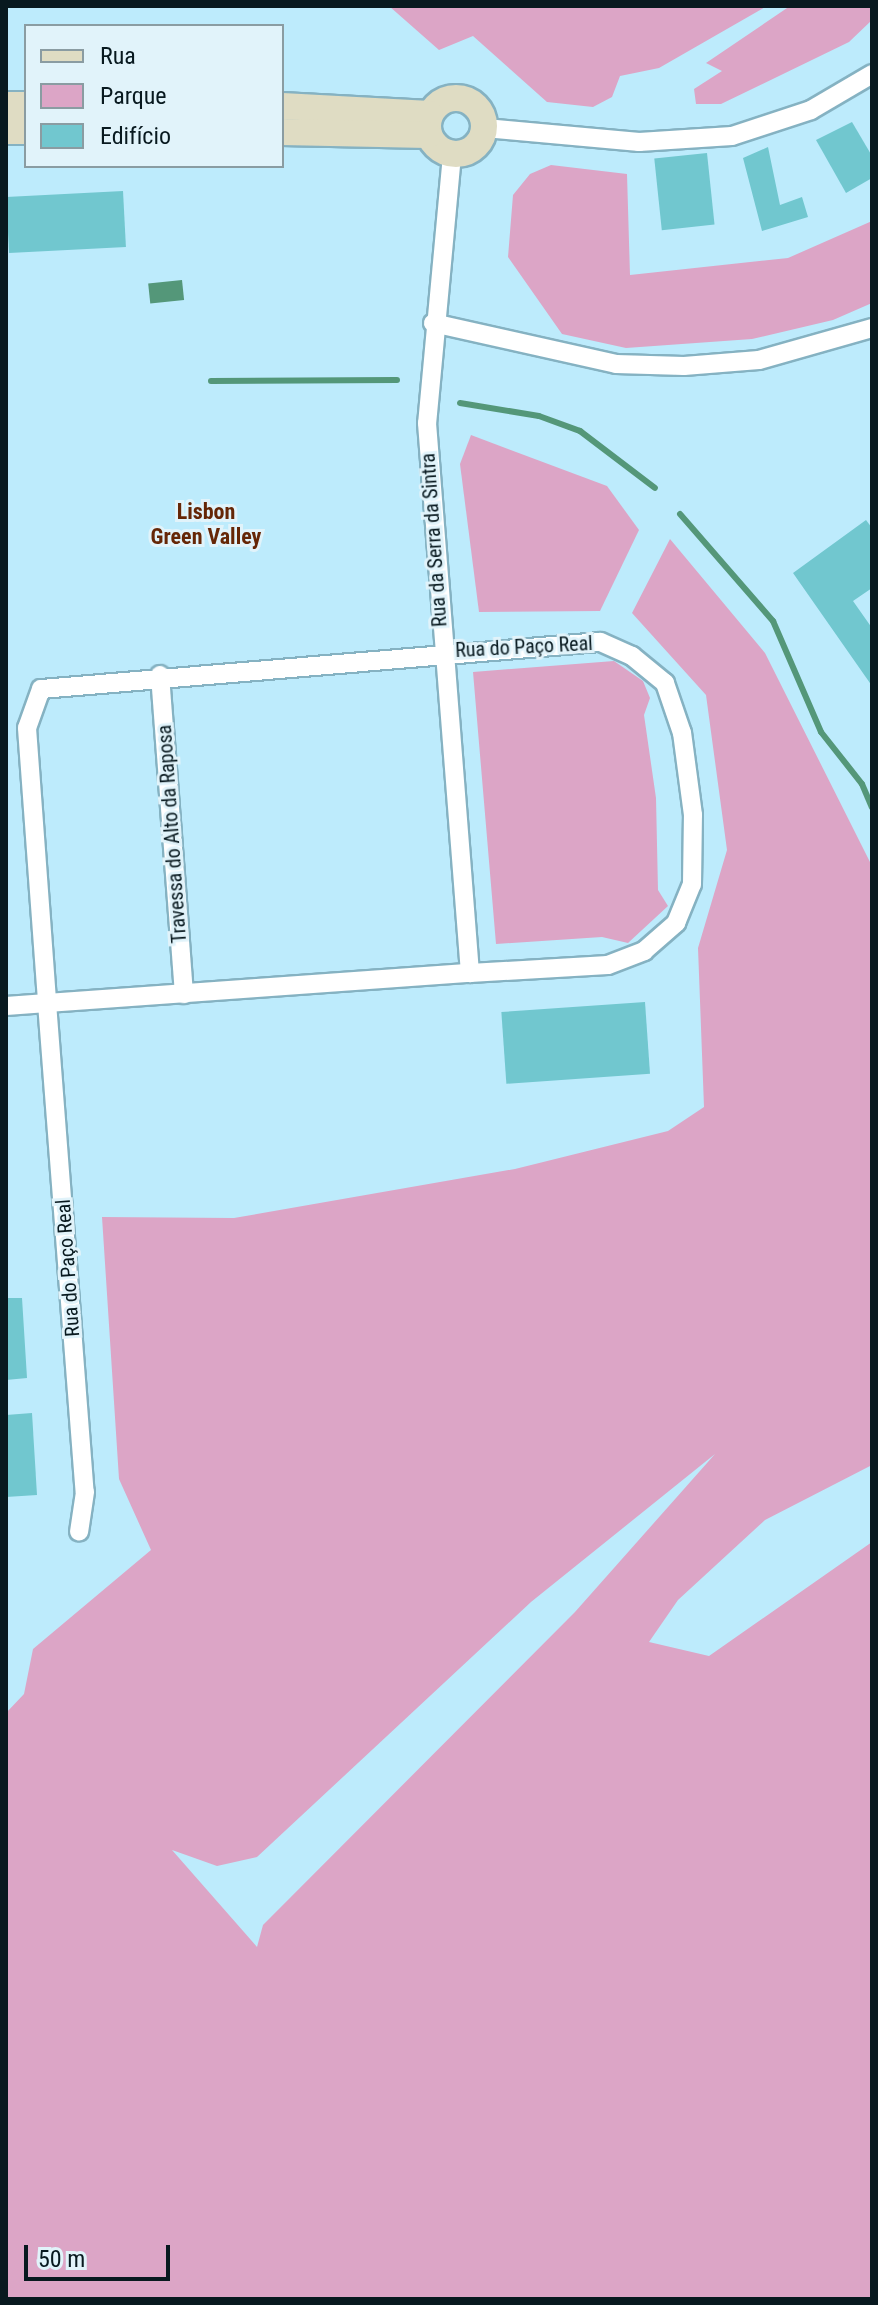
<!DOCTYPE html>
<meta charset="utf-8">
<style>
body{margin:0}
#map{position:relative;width:878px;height:2305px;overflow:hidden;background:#bdebfc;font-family:"Roboto Condensed",sans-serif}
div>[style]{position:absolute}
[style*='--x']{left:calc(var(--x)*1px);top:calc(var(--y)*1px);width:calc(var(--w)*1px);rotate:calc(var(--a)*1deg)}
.green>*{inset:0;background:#dca5c6}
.water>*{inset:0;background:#549779;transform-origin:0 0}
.stream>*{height:6px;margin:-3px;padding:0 3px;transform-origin:3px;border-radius:3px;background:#549779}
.building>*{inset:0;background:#71c7cf;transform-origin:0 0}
.roads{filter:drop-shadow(2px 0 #85b2c2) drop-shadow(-2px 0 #85b2c2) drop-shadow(0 2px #85b2c2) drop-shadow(0 -2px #85b2c2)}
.street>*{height:18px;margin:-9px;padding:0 9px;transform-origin:9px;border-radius:9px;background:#fff}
.secondary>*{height:26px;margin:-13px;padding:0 13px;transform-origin:13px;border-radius:13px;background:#dfdcc3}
.secondary>.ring{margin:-13px;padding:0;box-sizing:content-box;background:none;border:26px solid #dfdcc3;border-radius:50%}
span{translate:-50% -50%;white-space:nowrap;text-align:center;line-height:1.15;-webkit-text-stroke:6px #e1f3fa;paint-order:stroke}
.street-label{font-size:20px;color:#08191f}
.neighbourhood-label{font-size:22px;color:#652606;font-weight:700}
.frame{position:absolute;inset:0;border:8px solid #08191f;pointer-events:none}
.legend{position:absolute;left:24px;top:24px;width:260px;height:144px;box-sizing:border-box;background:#e1f3fa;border:2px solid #8a9ca2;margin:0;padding:10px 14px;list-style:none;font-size:24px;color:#08191f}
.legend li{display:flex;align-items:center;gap:16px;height:40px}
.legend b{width:40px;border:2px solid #8a9ca2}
.scale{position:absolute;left:24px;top:2245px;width:146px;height:36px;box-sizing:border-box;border:4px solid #08191f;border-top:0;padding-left:10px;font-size:24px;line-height:28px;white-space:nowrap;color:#08191f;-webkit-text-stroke:6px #e1f3fa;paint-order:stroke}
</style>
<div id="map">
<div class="green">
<i style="clip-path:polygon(389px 6px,767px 6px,659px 68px,620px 76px,612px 97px,593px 107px,547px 102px,473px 36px,439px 50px)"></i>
<i style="clip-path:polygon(790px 6px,872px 6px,872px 20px,849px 42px,721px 104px,696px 104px,694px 89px,722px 71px,706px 63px)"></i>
<i style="clip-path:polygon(551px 165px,627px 174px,630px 275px,788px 258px,872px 221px,872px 303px,833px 320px,752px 339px,626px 348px,562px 334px,508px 257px,513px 195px,530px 174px)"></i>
<i style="clip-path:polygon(471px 435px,607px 486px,639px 530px,600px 611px,479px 612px,460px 464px)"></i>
<i style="clip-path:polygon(evenodd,670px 539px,765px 653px,872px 866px,872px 1465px,765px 1520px,678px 1600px,649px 1642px,709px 1656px,872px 1542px,872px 2299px,6px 2299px,6px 1713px,24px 1694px,33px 1649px,151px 1550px,119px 1479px,102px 1217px,234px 1218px,515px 1169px,668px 1131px,704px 1107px,698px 948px,727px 850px,706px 695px,632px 613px,670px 539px,715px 1454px,575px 1612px,263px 1925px,257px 1947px,172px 1850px,217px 1866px,257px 1857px,531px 1602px,715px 1454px)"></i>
<i style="clip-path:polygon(614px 661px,643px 681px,650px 698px,644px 715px,656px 798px,658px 890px,668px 906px,628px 943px,602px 937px,496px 944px,473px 672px)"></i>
</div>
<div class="water">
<i style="left:182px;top:280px;width:20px;height:34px;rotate:84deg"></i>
</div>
<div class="stream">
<i style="--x:211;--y:381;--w:186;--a:-0.3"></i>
<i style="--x:460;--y:403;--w:80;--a:9.3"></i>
<i style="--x:539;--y:416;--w:44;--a:20.1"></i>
<i style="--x:580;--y:431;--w:94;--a:37.2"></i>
<i style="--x:680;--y:514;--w:142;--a:49"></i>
<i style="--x:773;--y:621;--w:121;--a:66.6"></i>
<i style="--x:821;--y:732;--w:66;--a:51.7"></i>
<i style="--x:862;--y:784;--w:25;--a:67"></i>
</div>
<div class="building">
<i style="clip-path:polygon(852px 122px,872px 156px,872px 178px,846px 193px,816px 140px)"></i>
<i style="clip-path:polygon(768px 147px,780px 205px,802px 197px,808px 217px,762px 231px,743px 158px)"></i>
<i style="left:707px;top:153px;width:72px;height:53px;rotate:84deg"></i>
<i style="left:123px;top:191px;width:56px;height:117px;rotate:87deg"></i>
<i style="clip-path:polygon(866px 520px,872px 528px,872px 588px,853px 601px,872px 628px,872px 686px,793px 573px)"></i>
<i style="left:645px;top:1002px;width:72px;height:144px;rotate:86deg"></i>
<i style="clip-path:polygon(6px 1298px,22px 1298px,27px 1378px,6px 1380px)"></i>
<i style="clip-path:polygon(32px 1413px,37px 1495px,6px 1497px,6px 1415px)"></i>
</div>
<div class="roads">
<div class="street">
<i style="--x:485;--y:128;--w:155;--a:5.2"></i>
<i style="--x:639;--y:142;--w:93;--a:-3.7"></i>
<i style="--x:732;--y:136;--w:83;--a:-18.2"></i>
<i style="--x:811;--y:110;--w:71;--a:-30.5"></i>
<i style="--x:452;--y:155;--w:269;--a:95.3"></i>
<i style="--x:427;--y:423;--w:552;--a:85.53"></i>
<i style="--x:433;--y:323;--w:188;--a:12.6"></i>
<i style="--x:616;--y:364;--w:68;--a:1.7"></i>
<i style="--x:684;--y:366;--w:75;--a:-4.6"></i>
<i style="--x:759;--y:360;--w:117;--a:-15.8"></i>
<i style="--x:160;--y:675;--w:320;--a:85.7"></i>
<i style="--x:6;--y:1006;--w:41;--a:-4.2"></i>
<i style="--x:47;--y:1003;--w:424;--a:-4.1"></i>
<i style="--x:470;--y:973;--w:138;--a:-3.3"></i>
<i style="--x:608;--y:965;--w:39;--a:-21"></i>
<i style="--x:644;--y:951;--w:43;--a:-41.2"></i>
<i style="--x:676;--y:923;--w:42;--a:-67.7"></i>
<i style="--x:692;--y:884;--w:69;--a:-89.2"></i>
<i style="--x:693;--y:815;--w:83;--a:-97.6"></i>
<i style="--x:682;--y:733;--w:53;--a:-108.8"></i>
<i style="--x:665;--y:683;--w:43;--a:-140.7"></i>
<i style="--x:632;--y:656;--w:35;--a:-156"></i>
<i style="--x:600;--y:642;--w:561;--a:175.19"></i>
<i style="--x:41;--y:689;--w:41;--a:109.7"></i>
<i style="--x:27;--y:728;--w:276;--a:85.8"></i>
<i style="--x:47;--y:1003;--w:490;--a:85.6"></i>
<i style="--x:85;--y:1492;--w:40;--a:98.5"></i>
</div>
<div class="secondary">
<i class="ring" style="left:428px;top:98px;width:30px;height:30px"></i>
<i style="--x:6;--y:105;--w:20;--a:0"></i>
<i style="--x:282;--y:106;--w:148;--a:3.1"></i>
<i style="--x:6;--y:131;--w:20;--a:0"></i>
<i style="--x:282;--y:132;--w:146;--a:1.2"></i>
</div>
</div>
<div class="street-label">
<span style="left:434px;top:540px;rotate:-94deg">Rua da Serra da Sintra</span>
<span style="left:524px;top:647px;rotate:-3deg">Rua do Paço Real</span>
<span style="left:172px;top:834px;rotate:-94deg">Travessa do Alto da Raposa</span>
<span style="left:68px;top:1268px;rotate:-94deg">Rua do Paço Real</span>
</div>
<div class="neighbourhood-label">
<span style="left:206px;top:524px">Lisbon<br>Green Valley</span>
</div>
<div class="frame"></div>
<ul class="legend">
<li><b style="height:10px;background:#dfdcc3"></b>Rua</li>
<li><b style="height:22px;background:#dca5c6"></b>Parque</li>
<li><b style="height:22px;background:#71c7cf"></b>Edifício</li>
</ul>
<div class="scale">50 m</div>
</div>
